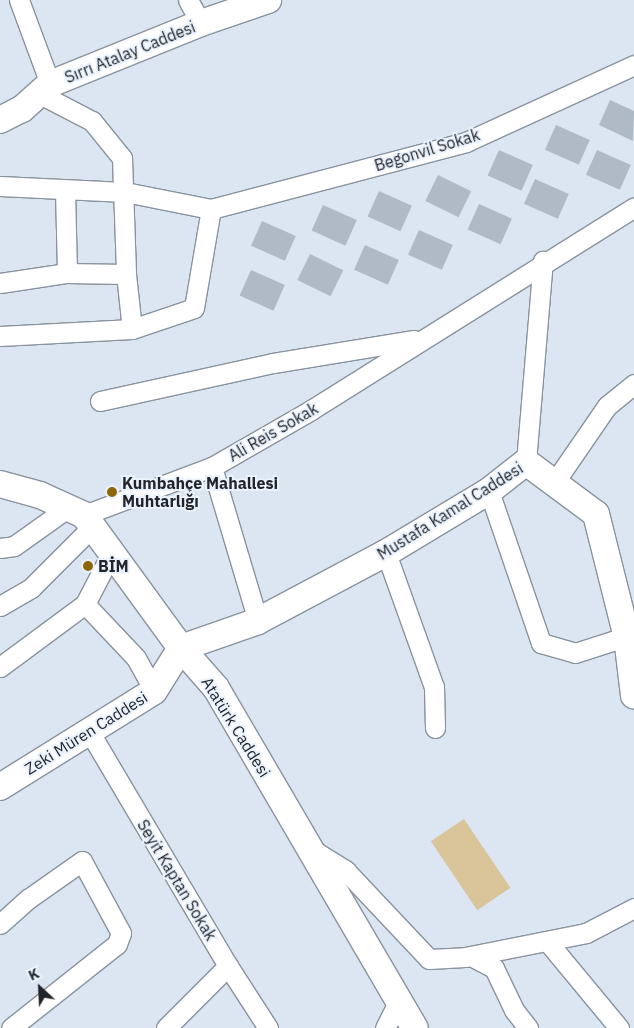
<!DOCTYPE html>
<meta charset="utf-8">
<style>
body{margin:0}
#map{position:relative;width:634px;height:1028px;overflow:hidden;background:#dbe6f2;font-family:"IBM Plex Sans",sans-serif}
div>[style]{position:absolute}
[style*='--x']{left:calc(var(--x)*1px);top:calc(var(--y)*1px);width:calc(var(--w)*1px);rotate:calc(var(--a)*1deg)}
.green>*{inset:0;background:#dac499;transform-origin:0 0}
.building>*{inset:0;background:#afbac6;transform-origin:0 0}
.roads{filter:drop-shadow(1px 0 #89939e) drop-shadow(-1px 0 #89939e) drop-shadow(0 1px #89939e) drop-shadow(0 -1px #89939e)}
.street>*{height:19px;margin:-9.5px;padding:0 9.5px;transform-origin:9.5px;border-radius:9.5px;background:#fff}
.secondary>*{height:26px;margin:-13px;padding:0 13px;transform-origin:13px;border-radius:13px;background:#fff}
.dots>*{width:14px;height:14px;translate:-50% -50%;box-sizing:border-box;border:2px solid #eaf3fd;border-radius:50%}
span{translate:-50% -50%;white-space:nowrap;text-align:center;line-height:1.15;-webkit-text-stroke:4px #eaf3fd;paint-order:stroke}
.street-label{font-size:16px;color:#21252a}
.poi-label{font-size:16px;color:#21252a;font-weight:700}
.left{translate:0 -50%;text-align:left}
.north{position:absolute;left:15px;top:963px;width:50px;height:50px;-webkit-text-stroke:4px #eaf3fd;paint-order:stroke;rotate:335deg;font-size:14px;font-weight:700;line-height:20px;text-align:center;color:#21252a}
.north::after{content:'';display:block;margin:auto;width:18px;height:22px;background:#21252a;clip-path:polygon(50% 0,100% 100%,50% 72%,0 100%)}
</style>
<div id="map">
<div class="green">
<i style="left:464px;top:819px;width:83px;height:40px;rotate:56deg"></i>
</div>
<div class="building">
<i style="clip-path:polygon(610px 100px,634px 111px,633px 141px,599px 125px)"></i>
<i style="left:556px;top:125px;width:37px;height:27px;rotate:24deg"></i>
<i style="left:499px;top:150px;width:37px;height:28px;rotate:24deg"></i>
<i style="left:597px;top:150px;width:37px;height:27px;rotate:24deg"></i>
<i style="left:438px;top:175px;width:37px;height:29px;rotate:26deg"></i>
<i style="left:535px;top:179px;width:37px;height:27px;rotate:24deg"></i>
<i style="left:379px;top:191px;width:36px;height:28px;rotate:24deg"></i>
<i style="left:479px;top:204px;width:36px;height:28px;rotate:24deg"></i>
<i style="left:323px;top:205px;width:37px;height:28px;rotate:24deg"></i>
<i style="left:262px;top:221px;width:37px;height:27px;rotate:24deg"></i>
<i style="left:419px;top:230px;width:37px;height:27px;rotate:24deg"></i>
<i style="left:365px;top:245px;width:37px;height:27px;rotate:24deg"></i>
<i style="left:310px;top:254px;width:37px;height:29px;rotate:26deg"></i>
<i style="left:251px;top:270px;width:37px;height:28px;rotate:24deg"></i>
</div>
<div class="roads">
<div class="street">
<i style="--x:19;--y:0;--w:90;--a:69.7"></i>
<i style="--x:188;--y:0;--w:26;--a:61"></i>
<i style="--x:38;--y:93;--w:61;--a:27.4"></i>
<i style="--x:92;--y:121;--w:48;--a:51"></i>
<i style="--x:122;--y:158;--w:116;--a:88"></i>
<i style="--x:126;--y:274;--w:55;--a:83.8"></i>
<i style="--x:0;--y:186;--w:125;--a:2.7"></i>
<i style="--x:125;--y:192;--w:88;--a:11.2"></i>
<i style="--x:211;--y:209;--w:264;--a:-14.7"></i>
<i style="--x:466;--y:142;--w:185;--a:-24.6"></i>
<i style="--x:65;--y:190;--w:83;--a:88.6"></i>
<i style="--x:0;--y:283;--w:68;--a:-8.5"></i>
<i style="--x:67;--y:273;--w:59;--a:1"></i>
<i style="--x:0;--y:336;--w:132;--a:-3"></i>
<i style="--x:132;--y:329;--w:65;--a:-18.7"></i>
<i style="--x:194;--y:308;--w:100;--a:-80.3"></i>
<i style="--x:100;--y:401;--w:177;--a:-12.4"></i>
<i style="--x:273;--y:363;--w:143;--a:-9.3"></i>
<i style="--x:526;--y:462;--w:202;--a:-85.2"></i>
<i style="--x:212;--y:467;--w:161;--a:73.4"></i>
<i style="--x:554;--y:483;--w:93;--a:-55.5"></i>
<i style="--x:607;--y:406;--w:35;--a:-39"></i>
<i style="--x:489;--y:491;--w:161;--a:71.1"></i>
<i style="--x:541;--y:643;--w:35;--a:16"></i>
<i style="--x:575;--y:653;--w:62;--a:-17.9"></i>
<i style="--x:84;--y:515;--w:137;--a:-20.6"></i>
<i style="--x:212;--y:467;--w:114;--a:-29.9"></i>
<i style="--x:311;--y:410;--w:381;--a:-32.1"></i>
<i style="--x:0;--y:548;--w:14;--a:-8"></i>
<i style="--x:14;--y:546;--w:69;--a:-35.5"></i>
<i style="--x:386;--y:553;--w:142;--a:70.3"></i>
<i style="--x:434;--y:687;--w:41;--a:88.6"></i>
<i style="--x:85;--y:604;--w:74;--a:46.6"></i>
<i style="--x:136;--y:658;--w:38;--a:61"></i>
<i style="--x:0;--y:606;--w:36;--a:-30"></i>
<i style="--x:31;--y:588;--w:88;--a:-45"></i>
<i style="--x:0;--y:667;--w:106;--a:-36.5"></i>
<i style="--x:85;--y:604;--w:56;--a:-62.5"></i>
<i style="--x:89;--y:731;--w:273;--a:59.4"></i>
<i style="--x:228;--y:966;--w:74;--a:57.2"></i>
<i style="--x:313;--y:850;--w:39;--a:32"></i>
<i style="--x:346;--y:871;--w:121;--a:46.7"></i>
<i style="--x:429;--y:959;--w:36;--a:-3"></i>
<i style="--x:465;--y:957;--w:123;--a:-11.2"></i>
<i style="--x:586;--y:933;--w:54;--a:-27.5"></i>
<i style="--x:0;--y:924;--w:38;--a:-42"></i>
<i style="--x:28;--y:899;--w:66;--a:-35.1"></i>
<i style="--x:82;--y:861;--w:82;--a:61.6"></i>
<i style="--x:121;--y:933;--w:12;--a:110"></i>
<i style="--x:117;--y:944;--w:135;--a:141.6"></i>
<i style="--x:547;--y:941;--w:113;--a:50.4"></i>
<i style="--x:471;--y:956;--w:26;--a:28"></i>
<i style="--x:494;--y:968;--w:47;--a:64.5"></i>
<i style="--x:514;--y:1010;--w:23;--a:52"></i>
<i style="--x:166;--y:1028;--w:88;--a:-45"></i>
<i style="--x:385;--y:1028;--w:29;--a:-63"></i>
</div>
<div class="secondary">
<i style="--x:0;--y:120;--w:25;--a:-27"></i>
<i style="--x:22;--y:109;--w:38;--a:-42"></i>
<i style="--x:50;--y:84;--w:163;--a:-22"></i>
<i style="--x:201;--y:23;--w:71;--a:-18.9"></i>
<i style="--x:0;--y:484;--w:41;--a:15.4"></i>
<i style="--x:40;--y:495;--w:48;--a:24.4"></i>
<i style="--x:84;--y:515;--w:165;--a:53.9"></i>
<i style="--x:181;--y:648;--w:53;--a:48.8"></i>
<i style="--x:216;--y:688;--w:394;--a:59.7"></i>
<i style="--x:0;--y:787;--w:181;--a:-31.9"></i>
<i style="--x:154;--y:691;--w:51;--a:-57.9"></i>
<i style="--x:181;--y:648;--w:82;--a:-19.3"></i>
<i style="--x:258;--y:621;--w:145;--a:-28"></i>
<i style="--x:386;--y:553;--w:120;--a:-31"></i>
<i style="--x:489;--y:491;--w:47;--a:-38.1"></i>
<i style="--x:526;--y:462;--w:87;--a:36.6"></i>
<i style="--x:596;--y:514;--w:127;--a:75.9"></i>
<i style="--x:627;--y:637;--w:59;--a:83.2"></i>
</div>
</div>
<div class="dots">
<i style="left:112px;top:492px;background:#8b6706"></i>
<i style="left:88px;top:566px;background:#8b6706"></i>
</div>
<div class="street-label">
<span style="left:130px;top:52px;rotate:-22deg">Sırrı Atalay Caddesi</span>
<span style="left:427px;top:150px;rotate:-17deg">Begonvil Sokak</span>
<span style="left:273px;top:432px;rotate:-30deg">Ali Reis Sokak</span>
<span style="left:450px;top:511px;rotate:-32deg">Mustafa Kamal Caddesi</span>
<span style="left:236px;top:727px;rotate:58deg">Atatürk Caddesi</span>
<span style="left:86px;top:733px;rotate:-32deg">Zeki Müren Caddesi</span>
<span style="left:177px;top:880px;rotate:59deg">Seyit Kaptan Sokak</span>
</div>
<div class="poi-label">
<span class="left" style="left:122px;top:492px">Kumbahçe Mahallesi<br>Muhtarlığı</span>
<span class="left" style="left:98px;top:566px">BİM</span>
</div>
<div class="north">K</div>
</div>
